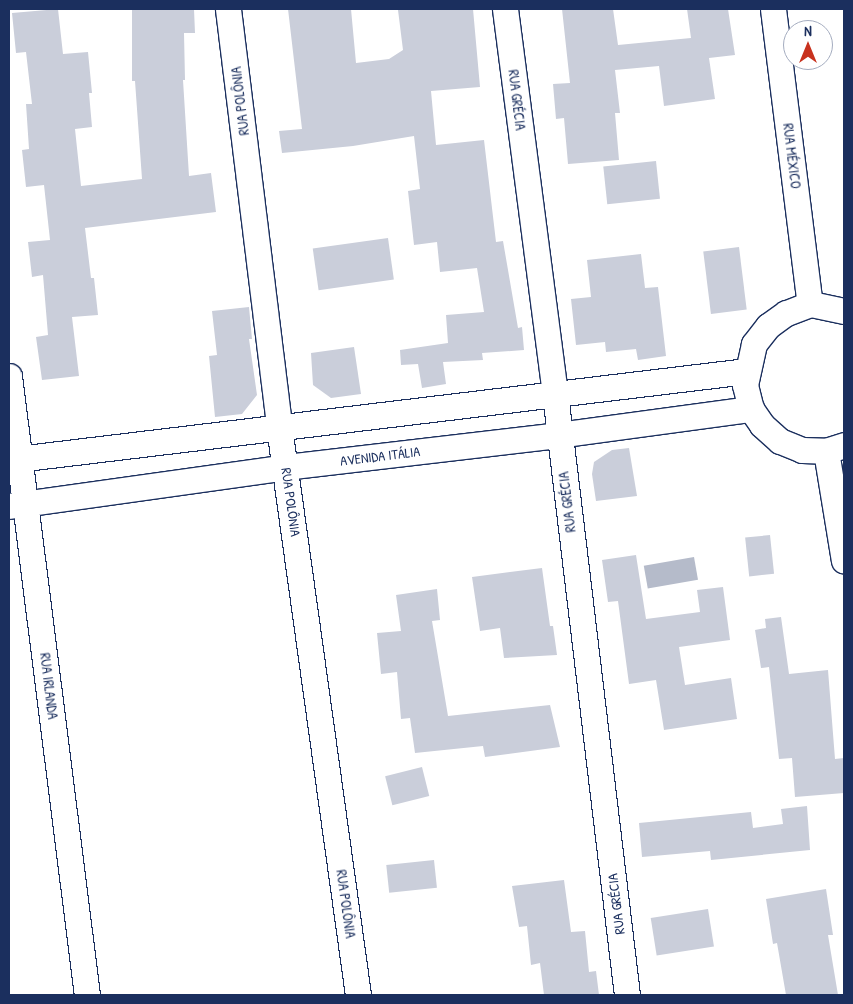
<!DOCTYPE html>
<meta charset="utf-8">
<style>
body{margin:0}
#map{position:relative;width:853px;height:1004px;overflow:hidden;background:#fff;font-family:"Patrick Hand",sans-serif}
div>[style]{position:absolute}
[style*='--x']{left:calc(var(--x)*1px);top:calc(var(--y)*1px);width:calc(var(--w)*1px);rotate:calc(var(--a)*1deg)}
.water>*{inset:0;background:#b5bbca;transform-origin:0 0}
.building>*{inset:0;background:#caceda;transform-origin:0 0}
.roads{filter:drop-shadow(1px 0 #1b2f5e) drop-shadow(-1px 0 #1b2f5e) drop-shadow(0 1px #1b2f5e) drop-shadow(0 -1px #1b2f5e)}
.minor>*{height:25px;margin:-12.5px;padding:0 12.5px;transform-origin:12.5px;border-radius:12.5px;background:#fff}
span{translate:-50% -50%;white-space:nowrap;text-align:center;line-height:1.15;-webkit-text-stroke:5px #fff;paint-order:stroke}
.street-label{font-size:14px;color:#1b2f5e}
.frame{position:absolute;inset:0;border:10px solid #1b2f5e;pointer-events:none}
.north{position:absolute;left:783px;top:20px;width:50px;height:50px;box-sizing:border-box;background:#fff;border:1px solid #a4acbf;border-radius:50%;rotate:0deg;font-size:14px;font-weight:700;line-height:20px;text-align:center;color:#1b2f5e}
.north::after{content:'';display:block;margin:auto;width:18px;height:22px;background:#c8321e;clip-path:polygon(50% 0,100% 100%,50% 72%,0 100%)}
</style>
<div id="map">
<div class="water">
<i style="left:694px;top:557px;width:23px;height:51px;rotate:80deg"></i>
</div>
<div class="building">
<i style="clip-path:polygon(58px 9px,63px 54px,88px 52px,92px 93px,89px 93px,92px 127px,75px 129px,81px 186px,142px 179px,135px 81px,132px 81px,132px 9px,194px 9px,195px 33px,184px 33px,185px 80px,183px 80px,189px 176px,211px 173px,216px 212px,85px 228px,91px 278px,94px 278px,98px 315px,72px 317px,79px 376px,42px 380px,36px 337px,48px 335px,43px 275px,32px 277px,28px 242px,50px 240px,44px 185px,26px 187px,22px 150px,29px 149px,26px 104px,32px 104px,26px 52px,16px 53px,12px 13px)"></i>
<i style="clip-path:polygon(288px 9px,351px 9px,356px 63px,389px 59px,403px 50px,398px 10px,473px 9px,480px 87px,431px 91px,436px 145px,484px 140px,496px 242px,503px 241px,518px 328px,522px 327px,524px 350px,482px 353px,483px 360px,443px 362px,446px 384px,422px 388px,418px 364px,401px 365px,400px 350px,448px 343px,446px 315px,484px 312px,477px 268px,440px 272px,437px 242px,414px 245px,408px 191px,420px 189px,414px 136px,353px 146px,282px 153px,279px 131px,302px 129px)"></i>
<i style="clip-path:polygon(562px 9px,613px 9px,618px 45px,691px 38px,687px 9px,728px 9px,735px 55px,709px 58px,715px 99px,664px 106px,659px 66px,615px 70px,620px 113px,615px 113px,619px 160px,568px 164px,564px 118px,556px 119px,553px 84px,570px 83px)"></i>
<i style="left:656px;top:161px;width:38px;height:53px;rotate:84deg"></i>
<i style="left:388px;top:238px;width:42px;height:76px;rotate:82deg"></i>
<i style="left:739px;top:247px;width:63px;height:36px;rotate:83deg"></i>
<i style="clip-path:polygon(641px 254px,645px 288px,658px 287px,666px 356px,638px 360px,636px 349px,606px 352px,605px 342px,576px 345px,571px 299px,591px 297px,587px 260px)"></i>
<i style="clip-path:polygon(249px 307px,252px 339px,249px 339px,257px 395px,242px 414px,215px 417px,209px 356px,217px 355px,212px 311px)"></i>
<i style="clip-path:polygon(354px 347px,361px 394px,331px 398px,313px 385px,311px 353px)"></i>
<i style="clip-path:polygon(629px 448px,637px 496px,596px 501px,592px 474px,594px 462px,612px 450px)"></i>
<i style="left:770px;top:535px;width:39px;height:25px;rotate:84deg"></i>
<i style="clip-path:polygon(636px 555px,646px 619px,700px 612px,697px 590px,723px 587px,730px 640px,679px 647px,685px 685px,731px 678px,737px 719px,664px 730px,656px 680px,629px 684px,618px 601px,608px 602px,602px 560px)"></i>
<i style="clip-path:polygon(542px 568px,550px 626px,553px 626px,557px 655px,504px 658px,500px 628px,480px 631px,472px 577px)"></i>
<i style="clip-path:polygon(437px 589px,440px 620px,432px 621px,448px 716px,550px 705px,560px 747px,485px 757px,483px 746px,415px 753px,410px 718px,401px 719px,397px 672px,381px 674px,377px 633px,401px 631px,396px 595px)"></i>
<i style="clip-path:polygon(781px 617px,789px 674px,828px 670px,835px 759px,844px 758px,844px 793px,795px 797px,792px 758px,779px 759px,769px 667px,761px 668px,755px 630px,766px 628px,765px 619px)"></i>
<i style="left:422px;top:767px;width:30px;height:38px;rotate:76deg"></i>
<i style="clip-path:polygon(807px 806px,810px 850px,711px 860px,710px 851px,642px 857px,639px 823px,751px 812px,753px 828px,783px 824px,781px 809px)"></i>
<i style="left:434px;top:860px;width:28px;height:48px;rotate:84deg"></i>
<i style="clip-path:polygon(564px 880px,571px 932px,585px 931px,589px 972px,596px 971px,599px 995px,544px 995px,540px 963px,531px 965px,527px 926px,519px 927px,512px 886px)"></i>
<i style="clip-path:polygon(826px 889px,833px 935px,828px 935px,838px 995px,786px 995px,777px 943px,773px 944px,766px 899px)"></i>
<i style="left:708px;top:909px;width:38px;height:58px;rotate:81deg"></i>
</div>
<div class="roads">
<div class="minor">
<i style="--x:228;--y:9;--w:421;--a:83"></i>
<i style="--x:279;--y:427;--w:573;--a:82.08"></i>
<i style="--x:505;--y:9;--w:388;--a:82.6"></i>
<i style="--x:555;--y:394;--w:605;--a:83.17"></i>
<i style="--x:773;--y:9;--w:297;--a:82.9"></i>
<i style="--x:844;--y:311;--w:35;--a:-168"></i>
<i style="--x:810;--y:304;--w:26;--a:159"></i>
<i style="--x:786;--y:313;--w:22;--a:144"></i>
<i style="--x:768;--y:326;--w:23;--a:128"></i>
<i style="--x:754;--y:344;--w:42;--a:102.4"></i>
<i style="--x:745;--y:385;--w:25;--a:76"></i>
<i style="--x:751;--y:409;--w:19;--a:55"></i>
<i style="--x:762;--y:425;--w:24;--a:42"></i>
<i style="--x:780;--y:441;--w:24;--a:22"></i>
<i style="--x:802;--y:450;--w:24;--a:2"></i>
<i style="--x:826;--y:451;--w:19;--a:-18"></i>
<i style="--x:9;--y:376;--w:624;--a:82.82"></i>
<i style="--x:826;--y:451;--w:111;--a:80.7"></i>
<i style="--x:9;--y:460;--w:743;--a:-6.88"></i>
<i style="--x:9;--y:506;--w:280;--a:-8"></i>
<i style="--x:286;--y:467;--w:274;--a:-6.7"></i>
<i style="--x:558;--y:435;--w:195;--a:-7.7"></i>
</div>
</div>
<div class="street-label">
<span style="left:517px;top:100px;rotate:83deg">RUA GRÉCIA</span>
<span style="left:240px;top:101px;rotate:-97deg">RUA POLÔNIA</span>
<span style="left:792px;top:156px;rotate:83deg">RUA MÉXICO</span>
<span style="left:380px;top:456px;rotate:-7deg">AVENIDA ITÁLIA</span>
<span style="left:291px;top:502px;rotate:82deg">RUA POLÔNIA</span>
<span style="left:567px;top:502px;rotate:-97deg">RUA GRÉCIA</span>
<span style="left:49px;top:686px;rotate:83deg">RUA IRLANDA</span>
<span style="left:346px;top:904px;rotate:82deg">RUA POLÔNIA</span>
<span style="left:616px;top:904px;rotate:-97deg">RUA GRÉCIA</span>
</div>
<div class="frame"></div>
<div class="north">N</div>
</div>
